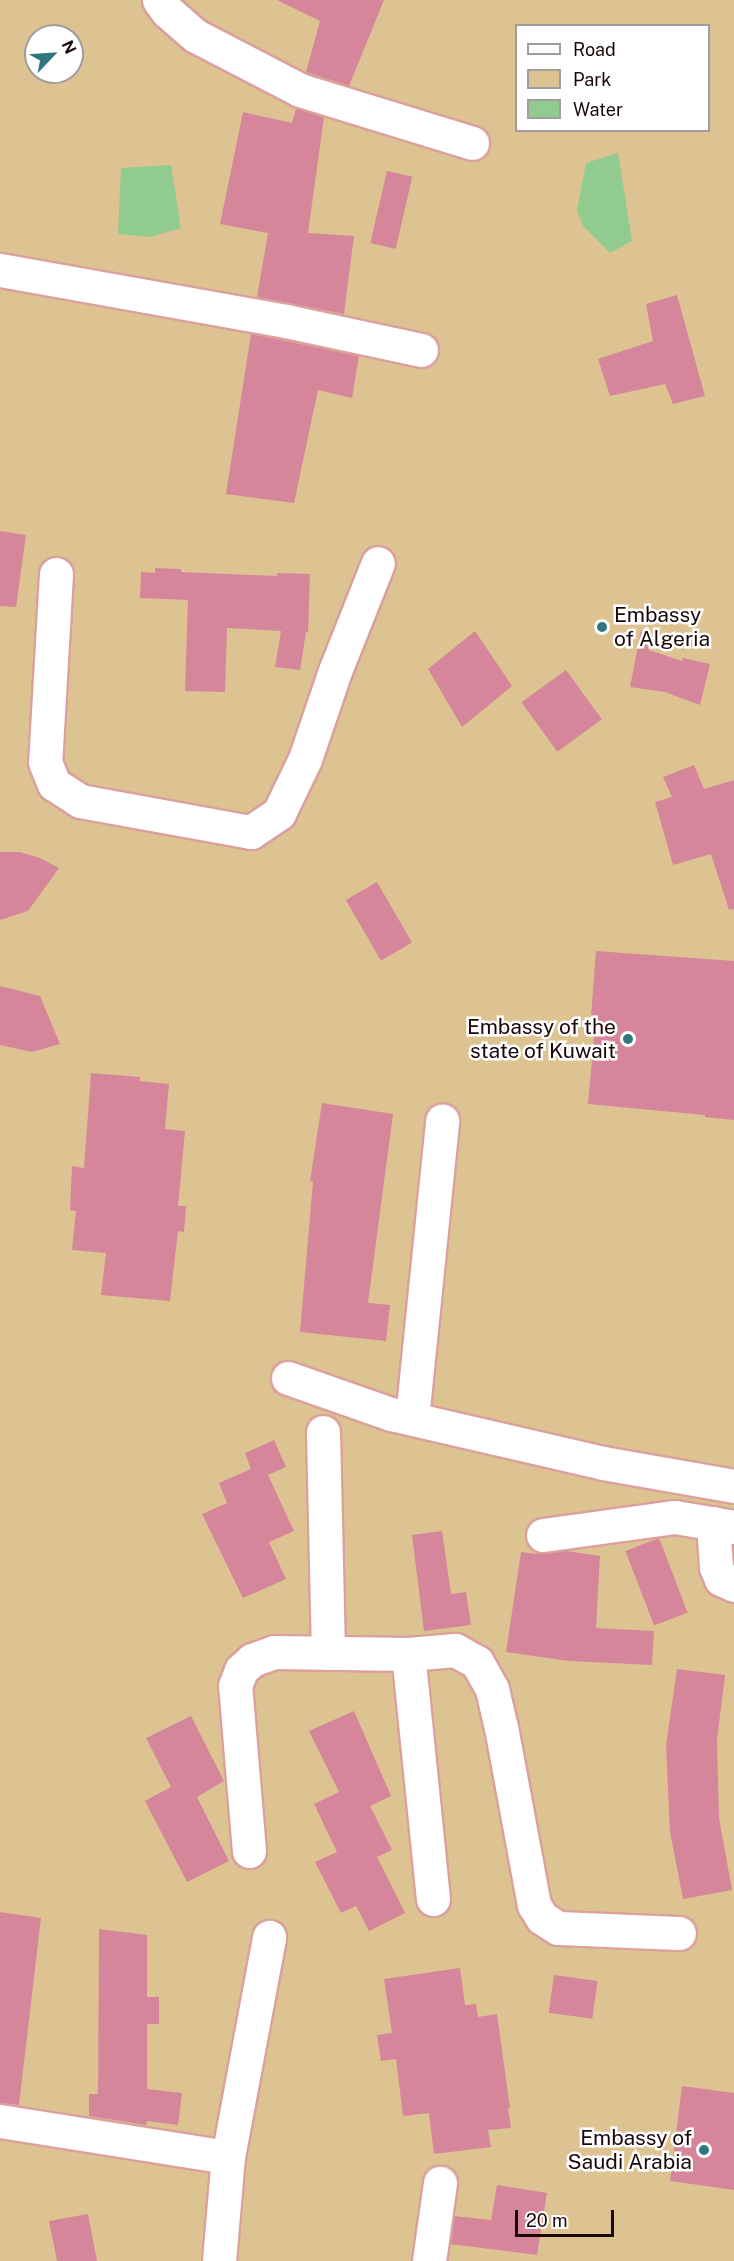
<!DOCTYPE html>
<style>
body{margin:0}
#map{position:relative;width:734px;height:2261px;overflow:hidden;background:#fbd5d2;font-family:"Public Sans",sans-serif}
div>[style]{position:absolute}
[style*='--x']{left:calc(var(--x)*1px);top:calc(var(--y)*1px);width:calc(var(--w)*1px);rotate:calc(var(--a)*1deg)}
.green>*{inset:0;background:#ddc391}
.water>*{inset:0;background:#92cb8f}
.building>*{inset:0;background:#d6869a;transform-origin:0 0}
.roads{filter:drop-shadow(2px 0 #dba19d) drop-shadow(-2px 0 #dba19d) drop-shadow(0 2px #dba19d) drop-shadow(0 -2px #dba19d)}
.minor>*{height:33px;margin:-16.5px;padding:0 16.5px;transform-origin:16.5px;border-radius:16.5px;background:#fff}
.dots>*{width:16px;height:16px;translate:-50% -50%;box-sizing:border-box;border:3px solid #fff;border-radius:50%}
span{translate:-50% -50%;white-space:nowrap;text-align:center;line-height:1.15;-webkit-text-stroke:5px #fff;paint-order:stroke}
.poi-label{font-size:21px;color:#1a0707}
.left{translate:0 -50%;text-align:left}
.right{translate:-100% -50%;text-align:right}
.legend{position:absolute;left:515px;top:24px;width:195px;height:108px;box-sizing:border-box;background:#fff;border:2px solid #a39c9c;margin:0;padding:8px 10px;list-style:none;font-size:18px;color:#1a0707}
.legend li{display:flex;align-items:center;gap:12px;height:30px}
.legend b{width:30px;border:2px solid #a39c9c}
.north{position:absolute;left:24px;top:24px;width:60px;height:60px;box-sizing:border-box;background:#fff;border:2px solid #a39c9c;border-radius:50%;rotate:65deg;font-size:16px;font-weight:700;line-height:24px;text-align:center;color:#1a0707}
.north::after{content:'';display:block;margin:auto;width:21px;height:27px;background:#2e777e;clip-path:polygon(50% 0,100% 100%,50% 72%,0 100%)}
.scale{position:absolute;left:515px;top:2210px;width:99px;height:27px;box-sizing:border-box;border:3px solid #1a0707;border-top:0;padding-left:8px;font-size:18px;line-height:21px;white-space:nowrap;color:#1a0707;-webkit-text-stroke:4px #fff;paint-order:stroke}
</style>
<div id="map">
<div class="green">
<i style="clip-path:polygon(evenodd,0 0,734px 0,734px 2261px,0 2261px,0 0,516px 26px,708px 26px,708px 130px,516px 130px,516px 26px,0 0,36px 36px,72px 36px,72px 72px,36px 72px,36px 36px)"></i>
</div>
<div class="water">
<i style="clip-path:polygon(618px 153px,632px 241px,610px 253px,583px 226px,577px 210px,586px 163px)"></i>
<i style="clip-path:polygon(171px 165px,181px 228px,150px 237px,118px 234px,121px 168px)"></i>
</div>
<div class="building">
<i style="clip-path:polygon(277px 0,384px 0,349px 86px,306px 72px,320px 21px)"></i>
<i style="clip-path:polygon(296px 108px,324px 117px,308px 233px,354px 236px,344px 314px,257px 297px,268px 233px,220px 224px,243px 112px,292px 123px)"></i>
<i style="left:387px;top:171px;width:26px;height:74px;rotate:13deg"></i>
<i style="clip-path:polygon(677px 295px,705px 396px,673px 404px,665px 384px,610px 396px,598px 359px,653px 341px,646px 304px)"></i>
<i style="clip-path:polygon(251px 334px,359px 356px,352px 398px,318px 390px,294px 503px,226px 494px)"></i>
<i style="clip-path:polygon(0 531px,26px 535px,16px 607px,0 606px)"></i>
<i style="clip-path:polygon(155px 568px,181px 569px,181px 572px,277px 576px,277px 573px,310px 574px,308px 632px,306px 632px,300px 670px,275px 667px,281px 631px,227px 628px,225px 692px,185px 691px,188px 600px,140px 598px,141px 572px,155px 573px)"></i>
<i style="clip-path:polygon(641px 630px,649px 650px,682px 661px,683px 658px,710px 664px,700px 705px,665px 692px,630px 687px)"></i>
<i style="clip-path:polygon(475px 631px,512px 686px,462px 727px,428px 669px)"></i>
<i style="left:566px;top:670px;width:61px;height:55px;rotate:54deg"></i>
<i style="clip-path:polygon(694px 765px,704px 789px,734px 780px,734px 909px,729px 910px,711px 854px,673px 865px,655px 802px,672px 797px,663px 777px)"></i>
<i style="clip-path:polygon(0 852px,20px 852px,40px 858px,59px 868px,28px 911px,0 920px)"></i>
<i style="left:377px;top:882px;width:70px;height:36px;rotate:60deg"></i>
<i style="clip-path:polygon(596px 951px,734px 961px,734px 1120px,705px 1117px,705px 1115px,588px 1104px,596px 1016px,591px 1016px)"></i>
<i style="clip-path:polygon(0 986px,40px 996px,60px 1044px,32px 1052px,0 1045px)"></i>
<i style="clip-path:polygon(91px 1073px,140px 1077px,140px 1081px,169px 1084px,165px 1129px,185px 1131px,178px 1206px,186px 1206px,184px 1232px,178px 1231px,170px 1301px,101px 1295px,106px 1253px,72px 1250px,76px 1211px,70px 1210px,72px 1166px,84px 1168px)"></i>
<i style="clip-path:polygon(322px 1103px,393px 1114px,368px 1303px,390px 1305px,386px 1341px,300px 1332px,313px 1182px,310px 1181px)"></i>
<i style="clip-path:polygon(274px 1440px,286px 1467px,268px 1475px,294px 1531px,269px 1542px,286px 1579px,243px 1598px,202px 1514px,227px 1503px,219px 1483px,251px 1469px,245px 1453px)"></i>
<i style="clip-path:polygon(442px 1531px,451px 1594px,466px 1592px,471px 1625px,424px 1631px,412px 1535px)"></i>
<i style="left:659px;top:1538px;width:80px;height:36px;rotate:69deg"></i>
<i style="clip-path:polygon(566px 1551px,600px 1556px,596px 1628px,654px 1631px,652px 1665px,569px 1661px,506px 1652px,521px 1552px,536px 1554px,536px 1552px)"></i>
<i style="clip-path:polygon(677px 1669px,725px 1675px,717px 1740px,719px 1818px,732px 1890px,683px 1899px,670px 1832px,666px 1745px)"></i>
<i style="clip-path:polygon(354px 1711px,391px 1796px,370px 1806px,392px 1850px,377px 1857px,405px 1913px,369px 1931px,356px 1906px,341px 1913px,315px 1862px,337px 1852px,314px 1804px,339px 1792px,309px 1731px)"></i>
<i style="clip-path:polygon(191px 1716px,224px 1781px,197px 1797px,229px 1861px,187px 1882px,145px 1801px,171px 1787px,146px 1738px)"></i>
<i style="clip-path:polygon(0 1912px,41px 1918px,19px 2105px,0 2103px)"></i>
<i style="clip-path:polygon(99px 1929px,147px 1935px,147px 1997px,159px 1997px,159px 2024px,147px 2024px,147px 2089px,182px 2093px,178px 2125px,147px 2121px,146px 2125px,89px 2116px,89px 2094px,98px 2094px)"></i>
<i style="clip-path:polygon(460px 1968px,465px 2005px,476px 2004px,478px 2017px,497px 2014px,510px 2108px,508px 2108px,511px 2128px,488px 2130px,491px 2147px,434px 2154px,429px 2113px,403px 2116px,396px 2059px,381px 2061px,377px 2035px,392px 2033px,384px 1979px)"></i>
<i style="left:554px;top:1975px;width:44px;height:38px;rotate:8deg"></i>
<i style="clip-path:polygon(682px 2086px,734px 2093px,734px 2190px,670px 2181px)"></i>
<i style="clip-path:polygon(497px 2185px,547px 2193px,537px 2255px,450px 2244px,454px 2216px,491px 2220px)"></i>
<i style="clip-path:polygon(88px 2214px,97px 2261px,57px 2261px,49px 2221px)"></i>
</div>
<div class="roads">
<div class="minor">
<i style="--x:159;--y:0;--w:14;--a:54"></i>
<i style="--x:167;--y:11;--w:38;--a:41"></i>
<i style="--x:196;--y:36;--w:117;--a:27.4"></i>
<i style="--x:300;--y:90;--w:180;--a:17.1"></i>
<i style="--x:0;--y:270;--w:291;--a:10.1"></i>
<i style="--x:286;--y:321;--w:138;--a:12.1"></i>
<i style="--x:56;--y:574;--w:188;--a:93.3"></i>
<i style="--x:45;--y:762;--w:24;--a:68"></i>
<i style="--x:54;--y:784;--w:31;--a:33"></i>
<i style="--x:80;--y:801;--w:174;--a:10.3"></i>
<i style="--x:251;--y:832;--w:34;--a:-34"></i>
<i style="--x:279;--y:813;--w:60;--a:-64.3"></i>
<i style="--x:305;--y:759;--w:93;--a:-71.2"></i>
<i style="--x:335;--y:671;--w:116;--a:-68.3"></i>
<i style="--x:288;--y:1378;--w:109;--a:19.3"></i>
<i style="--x:391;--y:1414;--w:218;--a:13"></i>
<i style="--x:603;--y:1463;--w:133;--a:10"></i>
<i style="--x:412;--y:1418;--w:299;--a:-84.2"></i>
<i style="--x:323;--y:1432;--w:221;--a:88.7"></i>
<i style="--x:713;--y:1523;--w:44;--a:86.1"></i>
<i style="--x:716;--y:1567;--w:13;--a:67"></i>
<i style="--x:721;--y:1579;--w:14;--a:25"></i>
<i style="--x:543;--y:1535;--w:133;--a:-7.8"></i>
<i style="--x:675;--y:1517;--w:60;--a:9.6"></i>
<i style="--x:249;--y:1851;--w:166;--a:-94.8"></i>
<i style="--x:235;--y:1686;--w:17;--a:-69"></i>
<i style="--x:241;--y:1670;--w:15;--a:-42"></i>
<i style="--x:252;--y:1660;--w:23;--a:-20"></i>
<i style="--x:274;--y:1652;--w:134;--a:0.9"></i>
<i style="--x:433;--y:1899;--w:246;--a:-95.8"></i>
<i style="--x:408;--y:1654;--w:47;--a:-4.9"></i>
<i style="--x:455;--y:1650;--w:25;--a:29"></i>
<i style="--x:477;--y:1662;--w:31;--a:61"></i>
<i style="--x:492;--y:1689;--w:39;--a:77"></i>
<i style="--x:501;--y:1727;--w:181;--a:79.5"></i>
<i style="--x:534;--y:1905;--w:15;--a:58"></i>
<i style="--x:542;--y:1918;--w:19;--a:32"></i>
<i style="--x:558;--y:1928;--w:121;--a:2.4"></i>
<i style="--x:0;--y:2121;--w:231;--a:9"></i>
<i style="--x:219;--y:2261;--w:104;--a:-85.1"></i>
<i style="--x:228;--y:2157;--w:224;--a:-79.4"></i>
<i style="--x:429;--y:2261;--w:79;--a:-82"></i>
</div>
</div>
<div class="dots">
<i style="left:602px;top:627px;background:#2e777e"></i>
<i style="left:628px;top:1039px;background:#2e777e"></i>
<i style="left:704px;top:2150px;background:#2e777e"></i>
</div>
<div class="poi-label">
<span class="left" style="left:614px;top:627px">Embassy<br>of Algeria</span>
<span class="right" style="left:616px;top:1039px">Embassy of the<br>state of Kuwait</span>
<span class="right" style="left:692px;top:2150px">Embassy of<br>Saudi Arabia</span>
</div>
<ul class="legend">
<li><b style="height:8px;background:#fff"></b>Road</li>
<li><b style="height:16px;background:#ddc391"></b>Park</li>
<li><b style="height:16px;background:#92cb8f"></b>Water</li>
</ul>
<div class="north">N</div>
<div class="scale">20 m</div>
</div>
